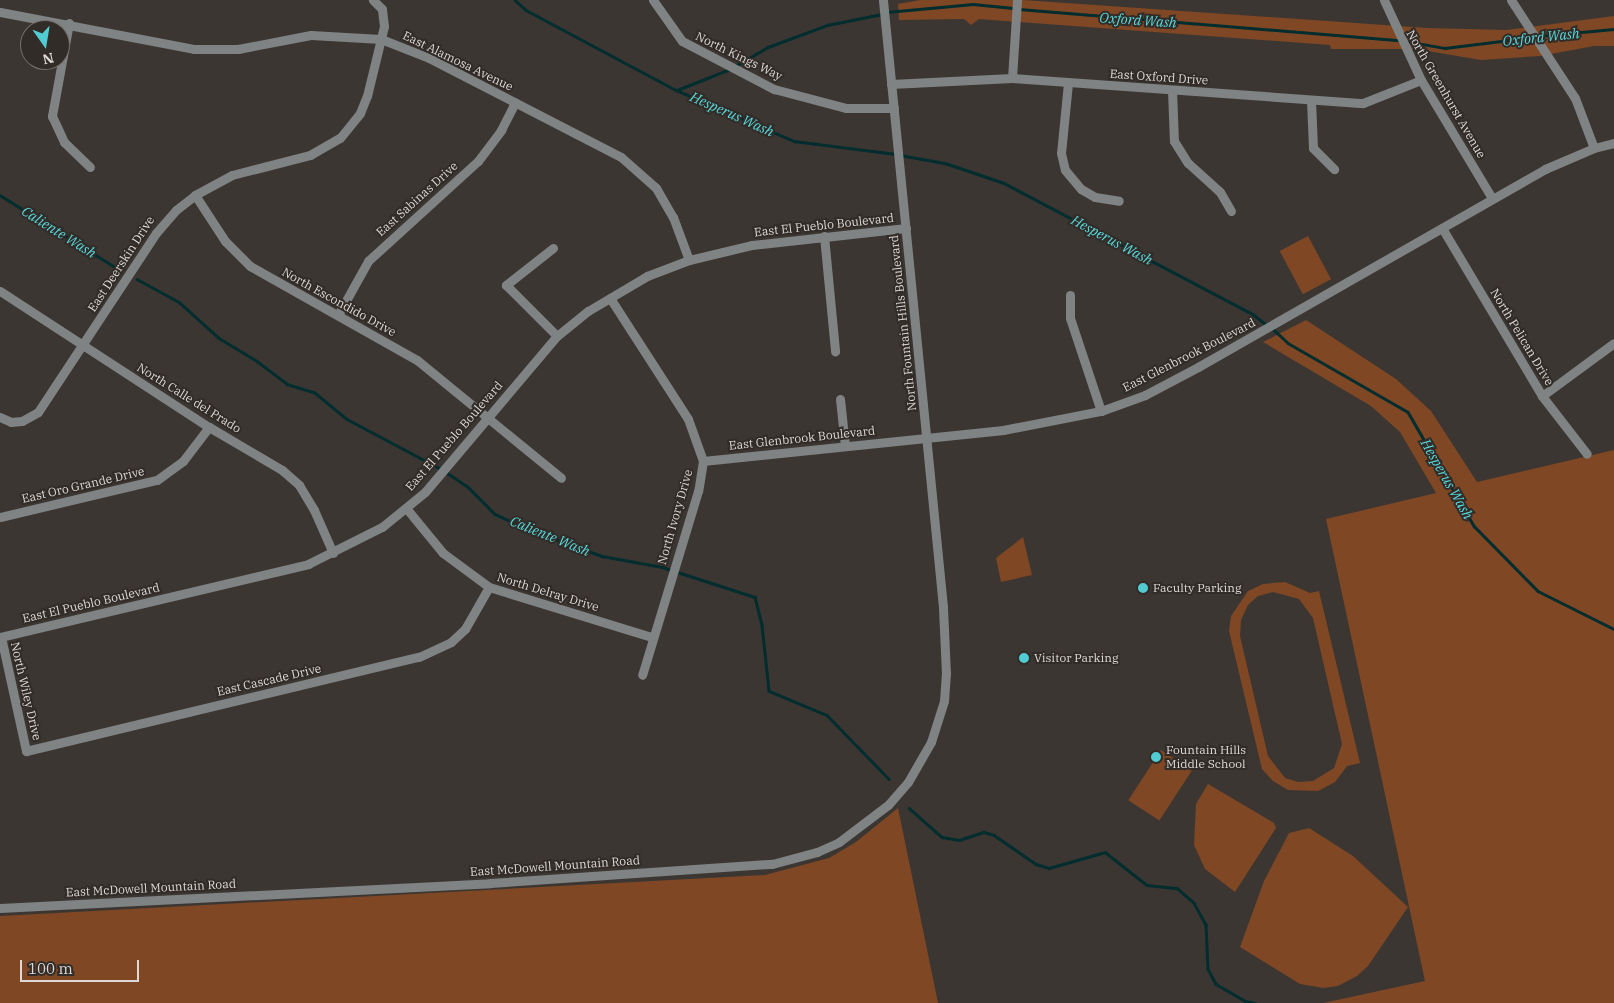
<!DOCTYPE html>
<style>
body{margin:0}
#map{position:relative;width:1614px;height:1003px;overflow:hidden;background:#3c3632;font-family:"IBM Plex Serif",serif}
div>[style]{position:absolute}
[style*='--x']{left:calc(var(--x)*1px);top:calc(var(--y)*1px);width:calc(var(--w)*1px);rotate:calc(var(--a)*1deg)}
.green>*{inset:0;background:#7f4724;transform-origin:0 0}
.stream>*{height:2.5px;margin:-1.25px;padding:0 1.25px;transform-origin:1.25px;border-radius:1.25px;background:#012d2f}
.minor>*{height:9px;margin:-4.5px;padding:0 4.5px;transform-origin:4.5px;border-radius:4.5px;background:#7f8383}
.dots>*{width:14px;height:14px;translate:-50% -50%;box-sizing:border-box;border:2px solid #322c28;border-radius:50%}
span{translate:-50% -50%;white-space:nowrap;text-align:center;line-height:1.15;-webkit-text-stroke:4px #322c28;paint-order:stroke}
.street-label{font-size:12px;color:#ddd9d7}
.poi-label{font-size:12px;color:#ddd9d7}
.left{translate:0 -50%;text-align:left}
.water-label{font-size:14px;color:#56dadf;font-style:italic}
.north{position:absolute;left:20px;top:20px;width:50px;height:50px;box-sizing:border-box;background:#322c28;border:1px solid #76716e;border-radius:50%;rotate:167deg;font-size:14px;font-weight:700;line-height:20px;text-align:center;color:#ddd9d7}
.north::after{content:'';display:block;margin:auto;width:18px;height:22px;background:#51ccd2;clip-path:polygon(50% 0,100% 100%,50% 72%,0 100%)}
.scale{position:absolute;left:20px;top:960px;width:119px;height:22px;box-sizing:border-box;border:2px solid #ddd9d7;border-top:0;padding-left:6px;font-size:15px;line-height:18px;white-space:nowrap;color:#ddd9d7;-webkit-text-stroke:4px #322c28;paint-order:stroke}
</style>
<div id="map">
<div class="green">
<i style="clip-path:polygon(920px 0,1023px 0,1427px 28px,1506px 30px,1614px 16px,1614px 46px,1594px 46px,1540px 56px,1481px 60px,1416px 49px,1331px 49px,1330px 45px,979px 19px,971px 25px,964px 19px,899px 20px,898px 4px)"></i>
<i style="left:1308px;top:236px;width:49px;height:32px;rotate:62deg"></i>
<i style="clip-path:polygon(1306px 320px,1396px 379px,1431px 411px,1477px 482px,1614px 450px,1614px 1003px,1323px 1003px,1425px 981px,1326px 519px,1436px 493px,1400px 432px,1371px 406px,1263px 342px)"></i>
<i style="clip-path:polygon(1023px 537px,1032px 575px,1001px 582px,996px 558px)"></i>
<i style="clip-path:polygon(evenodd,1285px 582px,1310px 593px,1319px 591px,1360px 763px,1347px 766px,1335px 782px,1318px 791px,1288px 790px,1273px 781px,1262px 769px,1229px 631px,1231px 616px,1248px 591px,1263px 584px,1285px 582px,1273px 592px,1299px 599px,1313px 618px,1342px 744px,1334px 768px,1313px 781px,1298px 782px,1285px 778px,1268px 756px,1240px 636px,1241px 620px,1248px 605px,1258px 596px,1273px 592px)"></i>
<i style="left:1161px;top:750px;width:37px;height:60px;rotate:33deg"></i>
<i style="clip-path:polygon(1208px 784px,1274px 823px,1276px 828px,1235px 892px,1205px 869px,1194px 845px,1196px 804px)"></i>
<i style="clip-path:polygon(898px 808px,938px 1003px,0 1003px,0 916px,765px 875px,829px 858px,856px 842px)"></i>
<i style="clip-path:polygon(1309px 828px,1353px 856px,1408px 907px,1368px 966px,1357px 976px,1338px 986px,1323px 988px,1300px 984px,1240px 947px,1264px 881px,1289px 833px)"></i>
</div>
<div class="stream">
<i style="--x:515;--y:0;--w:15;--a:42"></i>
<i style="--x:526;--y:10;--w:170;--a:28.1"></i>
<i style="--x:676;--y:90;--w:129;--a:23.4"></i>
<i style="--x:794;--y:141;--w:102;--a:7.3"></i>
<i style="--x:1019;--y:9;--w:381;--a:4.7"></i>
<i style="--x:887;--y:12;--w:86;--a:-5.3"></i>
<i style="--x:973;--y:4;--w:40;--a:5.7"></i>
<i style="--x:1538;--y:36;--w:76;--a:-5.3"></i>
<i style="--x:1405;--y:41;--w:41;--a:9.9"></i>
<i style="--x:1445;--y:48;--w:89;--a:-7.1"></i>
<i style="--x:735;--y:66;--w:38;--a:-30"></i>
<i style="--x:768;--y:47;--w:63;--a:-20.4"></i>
<i style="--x:827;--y:25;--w:56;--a:-11.3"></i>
<i style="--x:677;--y:90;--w:57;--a:-21.6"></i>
<i style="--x:900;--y:155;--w:46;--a:10.1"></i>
<i style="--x:945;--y:163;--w:62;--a:18.7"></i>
<i style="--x:1004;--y:183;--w:283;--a:27.8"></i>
<i style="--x:1254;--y:315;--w:16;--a:38"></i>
<i style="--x:0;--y:195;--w:139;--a:32.1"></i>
<i style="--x:137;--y:279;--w:48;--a:28.7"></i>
<i style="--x:179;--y:302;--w:54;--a:42"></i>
<i style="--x:219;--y:338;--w:44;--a:31.2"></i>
<i style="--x:257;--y:361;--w:38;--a:37"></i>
<i style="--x:287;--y:384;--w:28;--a:17"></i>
<i style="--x:314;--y:392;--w:43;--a:39.3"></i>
<i style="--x:347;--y:419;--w:106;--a:28"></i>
<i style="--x:1272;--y:328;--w:22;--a:43"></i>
<i style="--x:1288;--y:343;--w:138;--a:29.9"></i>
<i style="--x:1408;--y:412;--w:132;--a:59.9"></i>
<i style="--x:1474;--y:526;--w:91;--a:45.4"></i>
<i style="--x:1538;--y:591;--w:85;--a:26.6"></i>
<i style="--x:446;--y:472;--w:25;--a:34"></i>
<i style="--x:467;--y:486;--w:40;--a:45"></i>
<i style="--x:495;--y:514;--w:35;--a:25"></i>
<i style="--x:527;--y:529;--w:80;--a:19.8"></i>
<i style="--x:602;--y:556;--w:61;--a:10.4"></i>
<i style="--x:662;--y:567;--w:98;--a:17.9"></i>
<i style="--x:755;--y:597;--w:29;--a:76"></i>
<i style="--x:762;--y:625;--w:66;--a:83.9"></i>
<i style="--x:769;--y:691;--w:63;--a:22.5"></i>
<i style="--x:827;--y:715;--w:89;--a:45.9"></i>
<i style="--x:909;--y:808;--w:44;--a:41.3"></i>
<i style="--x:942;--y:837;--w:17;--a:10"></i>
<i style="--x:959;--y:840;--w:26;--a:-18"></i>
<i style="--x:984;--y:832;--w:10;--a:17"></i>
<i style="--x:994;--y:835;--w:51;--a:34.6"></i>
<i style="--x:1036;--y:864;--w:14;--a:17"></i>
<i style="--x:1049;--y:868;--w:58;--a:-15.9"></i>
<i style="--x:1105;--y:852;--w:53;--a:38.2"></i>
<i style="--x:1147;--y:885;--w:30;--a:6"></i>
<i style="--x:1177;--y:888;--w:23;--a:41"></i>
<i style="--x:1194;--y:903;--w:25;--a:61"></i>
<i style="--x:1206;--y:925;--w:44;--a:87.4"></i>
<i style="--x:1208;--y:969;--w:17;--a:62"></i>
<i style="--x:1216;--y:984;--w:34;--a:30"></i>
<i style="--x:1245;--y:1001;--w:10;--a:11"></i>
</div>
<div class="minor">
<i style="--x:653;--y:0;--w:50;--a:54.7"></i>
<i style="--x:682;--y:41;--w:104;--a:27.6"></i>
<i style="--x:774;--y:89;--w:74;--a:14.8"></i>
<i style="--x:846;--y:108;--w:48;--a:0"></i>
<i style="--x:1384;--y:0;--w:88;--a:65.2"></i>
<i style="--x:1421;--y:80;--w:138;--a:59"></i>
<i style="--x:1511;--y:0;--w:117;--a:56.9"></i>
<i style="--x:1575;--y:98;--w:53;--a:69.2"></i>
<i style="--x:0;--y:12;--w:197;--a:10.8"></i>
<i style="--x:194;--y:49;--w:44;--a:0"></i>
<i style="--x:238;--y:49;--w:74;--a:-10.9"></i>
<i style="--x:311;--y:35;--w:70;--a:3.3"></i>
<i style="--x:381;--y:39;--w:52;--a:21.6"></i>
<i style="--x:429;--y:58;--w:216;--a:27.3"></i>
<i style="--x:621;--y:157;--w:47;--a:41.5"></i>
<i style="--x:656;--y:188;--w:34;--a:60"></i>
<i style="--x:673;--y:217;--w:46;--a:69.6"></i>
<i style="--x:69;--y:23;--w:95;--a:100.4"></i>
<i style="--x:52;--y:116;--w:29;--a:65"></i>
<i style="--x:64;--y:142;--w:36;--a:44"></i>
<i style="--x:1012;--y:78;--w:78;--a:-86.3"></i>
<i style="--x:1068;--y:83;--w:70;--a:95.7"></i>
<i style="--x:1061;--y:153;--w:17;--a:77"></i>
<i style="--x:1065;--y:170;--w:25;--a:50"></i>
<i style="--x:1081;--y:189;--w:16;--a:30"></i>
<i style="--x:1095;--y:197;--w:24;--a:9"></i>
<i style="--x:891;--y:84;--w:121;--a:-2.8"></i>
<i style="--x:1012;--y:78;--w:352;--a:4.1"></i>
<i style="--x:1363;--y:103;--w:62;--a:-21.6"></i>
<i style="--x:1172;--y:90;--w:51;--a:87.8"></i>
<i style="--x:1174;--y:141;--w:26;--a:58"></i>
<i style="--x:1188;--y:163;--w:43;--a:42.2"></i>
<i style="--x:1220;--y:192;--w:22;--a:60"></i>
<i style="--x:1311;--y:100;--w:48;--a:87.6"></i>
<i style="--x:1313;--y:148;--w:30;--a:45"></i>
<i style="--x:195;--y:195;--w:55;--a:56.9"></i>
<i style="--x:225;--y:241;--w:35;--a:45"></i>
<i style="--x:250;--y:266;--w:192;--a:29.4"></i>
<i style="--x:417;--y:360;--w:186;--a:39.3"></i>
<i style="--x:1442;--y:228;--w:196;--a:59.2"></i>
<i style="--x:1542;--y:396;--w:73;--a:52.2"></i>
<i style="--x:824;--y:236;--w:116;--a:84.5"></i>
<i style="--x:553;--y:248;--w:60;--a:141.8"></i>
<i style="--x:506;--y:285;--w:72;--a:45"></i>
<i style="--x:0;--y:291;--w:249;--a:33.1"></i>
<i style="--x:209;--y:427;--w:85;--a:30.5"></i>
<i style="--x:282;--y:470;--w:23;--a:41"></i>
<i style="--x:299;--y:485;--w:29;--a:59"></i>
<i style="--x:314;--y:510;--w:47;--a:66.2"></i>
<i style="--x:1070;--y:295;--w:23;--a:90"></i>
<i style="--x:1070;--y:318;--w:98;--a:71.6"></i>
<i style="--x:610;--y:298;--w:144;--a:57.2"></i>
<i style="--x:688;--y:419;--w:45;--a:70.3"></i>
<i style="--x:703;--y:461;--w:30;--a:99"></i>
<i style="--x:698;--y:491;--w:192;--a:106.9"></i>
<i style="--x:338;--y:315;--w:62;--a:-60.9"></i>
<i style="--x:368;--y:261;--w:149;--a:-42.3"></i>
<i style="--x:478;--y:161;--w:39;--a:-53"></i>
<i style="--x:501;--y:130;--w:31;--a:-63"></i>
<i style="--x:1542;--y:396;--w:89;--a:-36.4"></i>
<i style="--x:840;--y:399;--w:47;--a:83.9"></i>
<i style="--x:0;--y:417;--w:12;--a:24"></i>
<i style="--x:11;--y:422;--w:11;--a:-5"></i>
<i style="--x:22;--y:421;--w:18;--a:-29"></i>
<i style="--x:38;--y:412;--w:214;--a:-56.6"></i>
<i style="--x:156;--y:233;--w:30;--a:-49"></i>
<i style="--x:176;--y:210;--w:24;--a:-38"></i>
<i style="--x:195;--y:195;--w:42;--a:-28.4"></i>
<i style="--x:232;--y:175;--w:81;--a:-14.4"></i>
<i style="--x:310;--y:155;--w:34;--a:-30"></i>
<i style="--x:340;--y:138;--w:32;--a:-51"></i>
<i style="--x:360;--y:113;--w:18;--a:-68"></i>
<i style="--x:367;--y:96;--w:72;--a:-76.3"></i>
<i style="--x:384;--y:26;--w:17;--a:-97"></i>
<i style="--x:382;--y:9;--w:13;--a:-135"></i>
<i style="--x:703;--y:461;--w:302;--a:-5.9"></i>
<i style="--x:1003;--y:430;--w:100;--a:-11"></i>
<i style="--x:1101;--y:411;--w:47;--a:-20"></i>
<i style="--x:1145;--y:395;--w:60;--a:-27.8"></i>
<i style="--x:1198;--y:367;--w:400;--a:-29.7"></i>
<i style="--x:1545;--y:169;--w:53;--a:-23.2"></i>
<i style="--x:1594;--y:148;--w:21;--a:-14"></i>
<i style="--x:406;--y:508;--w:58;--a:50.6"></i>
<i style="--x:443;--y:553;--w:57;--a:36.5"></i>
<i style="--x:489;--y:587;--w:170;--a:17.1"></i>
<i style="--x:0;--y:517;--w:161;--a:-13.3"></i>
<i style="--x:157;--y:480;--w:32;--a:-36"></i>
<i style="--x:183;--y:461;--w:43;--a:-52.6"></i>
<i style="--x:0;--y:637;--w:317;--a:-13.3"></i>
<i style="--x:308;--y:564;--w:83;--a:-26.6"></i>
<i style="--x:382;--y:527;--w:55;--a:-39.1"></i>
<i style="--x:425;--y:492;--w:204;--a:-49.8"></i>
<i style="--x:557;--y:336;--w:40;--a:-39"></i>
<i style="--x:588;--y:311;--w:69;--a:-30.7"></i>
<i style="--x:647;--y:276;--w:45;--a:-20.9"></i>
<i style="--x:689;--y:260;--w:65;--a:-13.4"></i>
<i style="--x:752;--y:245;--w:155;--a:-6.3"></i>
<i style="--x:1;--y:637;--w:117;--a:77.6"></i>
<i style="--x:26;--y:751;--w:404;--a:-13.5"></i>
<i style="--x:419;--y:657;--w:35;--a:-25"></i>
<i style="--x:451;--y:642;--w:19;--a:-43"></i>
<i style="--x:465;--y:629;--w:48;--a:-60.3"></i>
<i style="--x:0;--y:908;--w:491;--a:-2.9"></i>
<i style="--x:490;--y:883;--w:283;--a:-3.9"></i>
<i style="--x:772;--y:864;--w:47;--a:-14.9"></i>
<i style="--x:817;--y:852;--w:24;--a:-24"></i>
<i style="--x:839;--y:842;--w:61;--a:-37.1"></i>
<i style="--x:888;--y:805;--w:30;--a:-49"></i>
<i style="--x:908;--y:782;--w:46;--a:-60.1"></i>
<i style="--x:931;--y:742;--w:43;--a:-72.4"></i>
<i style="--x:944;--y:701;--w:27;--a:-86"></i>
<i style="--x:946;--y:674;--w:67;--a:-92.6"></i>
<i style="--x:943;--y:607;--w:610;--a:-95.65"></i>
</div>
<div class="dots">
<i style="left:1143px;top:588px;background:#51ccd2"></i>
<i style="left:1024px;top:658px;background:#51ccd2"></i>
<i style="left:1156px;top:757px;background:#51ccd2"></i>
</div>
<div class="street-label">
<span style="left:739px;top:56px;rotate:26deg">North Kings Way</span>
<span style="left:458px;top:61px;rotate:26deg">East Alamosa Avenue</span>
<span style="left:1159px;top:77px;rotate:4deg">East Oxford Drive</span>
<span style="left:1446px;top:94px;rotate:60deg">North Greenhurst Avenue</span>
<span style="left:417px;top:199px;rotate:-42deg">East Sabinas Drive</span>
<span style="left:824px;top:225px;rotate:-6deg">East El Pueblo Boulevard</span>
<span style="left:121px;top:264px;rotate:-57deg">East Deerskin Drive</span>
<span style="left:339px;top:302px;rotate:29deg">North Escondido Drive</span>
<span style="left:903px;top:323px;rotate:-96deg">North Fountain Hills Boulevard</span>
<span style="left:1522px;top:337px;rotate:59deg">North Pelican Drive</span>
<span style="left:1189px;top:355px;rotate:-27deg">East Glenbrook Boulevard</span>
<span style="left:189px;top:398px;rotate:32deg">North Calle del Prado</span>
<span style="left:454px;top:436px;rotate:-49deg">East El Pueblo Boulevard</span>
<span style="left:802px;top:438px;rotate:-6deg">East Glenbrook Boulevard</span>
<span style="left:83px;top:485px;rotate:-13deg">East Oro Grande Drive</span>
<span style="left:675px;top:517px;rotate:-74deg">North Ivory Drive</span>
<span style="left:548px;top:592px;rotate:17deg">North Delray Drive</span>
<span style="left:91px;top:603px;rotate:-13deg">East El Pueblo Boulevard</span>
<span style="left:269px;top:680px;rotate:-13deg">East Cascade Drive</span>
<span style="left:26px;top:691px;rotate:77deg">North Wiley Drive</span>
<span style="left:555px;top:866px;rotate:-4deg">East McDowell Mountain Road</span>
<span style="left:151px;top:888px;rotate:-3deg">East McDowell Mountain Road</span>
</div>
<div class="poi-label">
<span class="left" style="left:1153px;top:588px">Faculty Parking</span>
<span class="left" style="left:1034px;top:658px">Visitor Parking</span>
<span class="left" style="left:1166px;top:757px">Fountain Hills<br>Middle School</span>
</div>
<div class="water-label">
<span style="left:1138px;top:20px;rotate:4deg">Oxford Wash</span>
<span style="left:1541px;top:37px;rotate:-6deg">Oxford Wash</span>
<span style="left:732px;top:114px;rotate:24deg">Hesperus Wash</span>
<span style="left:59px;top:232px;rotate:32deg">Caliente Wash</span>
<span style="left:1112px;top:240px;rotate:28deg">Hesperus Wash</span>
<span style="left:1447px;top:479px;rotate:60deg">Hesperus Wash</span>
<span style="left:550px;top:536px;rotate:22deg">Caliente Wash</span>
</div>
<div class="north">N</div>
<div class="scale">100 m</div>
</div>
